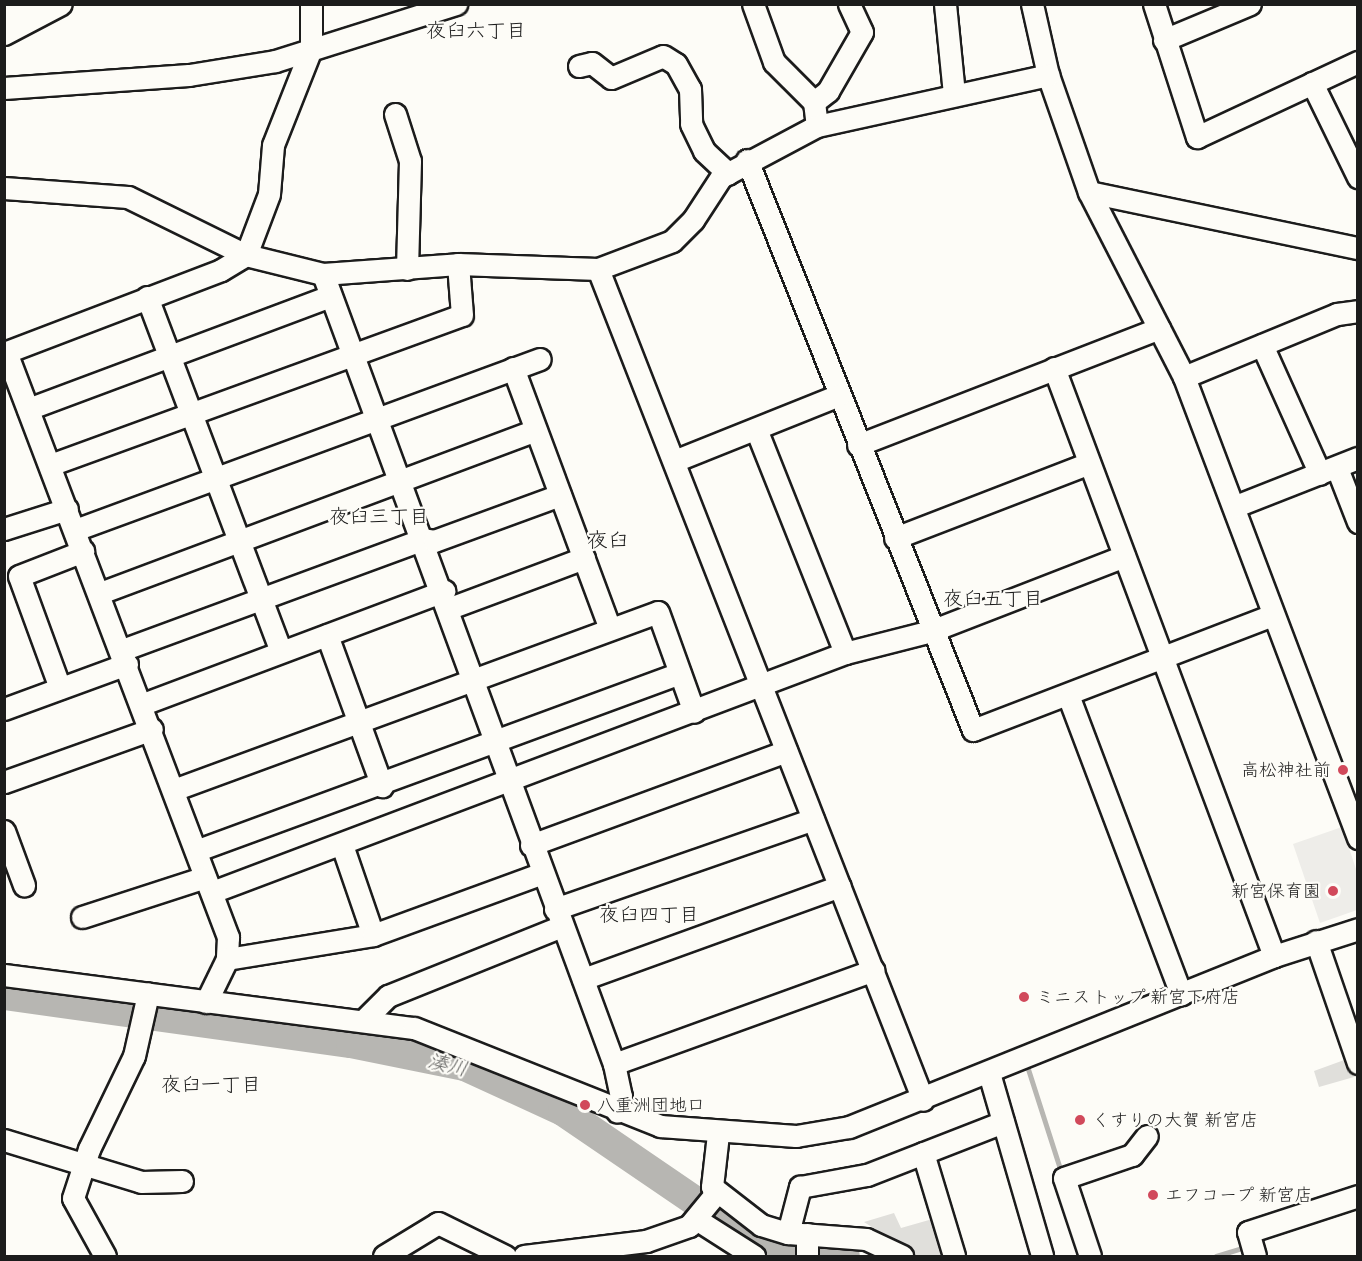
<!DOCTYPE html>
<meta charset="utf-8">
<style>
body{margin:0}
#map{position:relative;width:1362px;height:1261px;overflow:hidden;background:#fdfcf7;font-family:Delius,"Klee One",sans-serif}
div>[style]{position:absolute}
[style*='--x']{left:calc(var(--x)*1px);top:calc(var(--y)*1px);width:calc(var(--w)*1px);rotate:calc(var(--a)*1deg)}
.built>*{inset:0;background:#eeede9}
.green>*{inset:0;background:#e0dfdb}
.stream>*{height:5px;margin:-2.5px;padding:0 2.5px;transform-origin:2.5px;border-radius:2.5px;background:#b7b6b2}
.river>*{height:30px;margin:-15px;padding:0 15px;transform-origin:15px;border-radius:15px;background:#b7b6b2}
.roads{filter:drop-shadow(2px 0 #1c1c1c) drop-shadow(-2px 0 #1c1c1c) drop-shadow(0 2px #1c1c1c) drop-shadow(0 -2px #1c1c1c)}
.minor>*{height:21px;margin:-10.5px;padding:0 10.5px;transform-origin:10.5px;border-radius:10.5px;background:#fdfcf7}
.major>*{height:27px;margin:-13.5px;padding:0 13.5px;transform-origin:13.5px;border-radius:13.5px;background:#fdfcf7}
.dots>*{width:16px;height:16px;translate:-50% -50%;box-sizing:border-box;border:3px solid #fdfcf7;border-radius:50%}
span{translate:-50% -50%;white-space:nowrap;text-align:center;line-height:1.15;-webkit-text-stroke:4.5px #fdfcf7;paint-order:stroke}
.poi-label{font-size:18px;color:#1c1c1c}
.right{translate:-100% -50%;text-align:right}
.left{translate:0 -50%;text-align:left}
.neighbourhood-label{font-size:20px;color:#1c1c1c}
.water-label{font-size:20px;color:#5a5a58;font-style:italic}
.quarter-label{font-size:21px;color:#1c1c1c}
.frame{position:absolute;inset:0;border:6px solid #1c1c1c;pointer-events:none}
</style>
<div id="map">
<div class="built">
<i style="clip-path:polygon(1342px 827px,1357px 872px,1357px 910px,1320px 923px,1293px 844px)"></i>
</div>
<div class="green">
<i style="clip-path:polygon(1347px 1059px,1354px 1077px,1319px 1087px,1314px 1071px)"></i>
<i style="clip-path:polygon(894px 1213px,901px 1228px,936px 1218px,949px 1256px,917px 1256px,864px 1222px)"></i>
</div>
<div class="stream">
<i style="--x:1028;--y:1069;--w:111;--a:72.2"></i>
<i style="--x:1216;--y:1256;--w:31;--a:-17"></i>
</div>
<div class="river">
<i style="--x:4;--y:995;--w:350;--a:7.9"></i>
<i style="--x:351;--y:1043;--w:116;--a:11.4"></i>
<i style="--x:465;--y:1066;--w:108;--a:24.7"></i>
<i style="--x:563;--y:1111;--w:247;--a:34.3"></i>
<i style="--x:767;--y:1250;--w:78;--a:4.4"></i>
</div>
<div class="roads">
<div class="minor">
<i style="--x:753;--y:4;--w:62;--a:70.1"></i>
<i style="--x:774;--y:62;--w:57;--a:45"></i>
<i style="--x:814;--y:102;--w:24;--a:83"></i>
<i style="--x:945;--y:4;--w:90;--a:84.3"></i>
<i style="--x:1032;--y:4;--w:73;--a:77.3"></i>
<i style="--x:1048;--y:75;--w:124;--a:70.7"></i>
<i style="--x:1089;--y:192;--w:208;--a:62.8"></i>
<i style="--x:1184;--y:377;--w:493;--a:69.3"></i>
<i style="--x:1154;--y:4;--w:140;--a:72.1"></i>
<i style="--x:1197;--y:137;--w:178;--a:-25"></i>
<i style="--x:4;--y:34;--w:64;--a:-27.8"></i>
<i style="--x:1164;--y:40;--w:93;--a:-22.7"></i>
<i style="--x:579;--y:66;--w:13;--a:-13"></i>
<i style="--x:592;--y:63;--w:24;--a:38"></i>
<i style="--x:611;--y:78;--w:56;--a:-22.9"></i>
<i style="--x:663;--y:56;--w:15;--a:32"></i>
<i style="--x:676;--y:64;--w:29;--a:61"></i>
<i style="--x:690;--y:89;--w:35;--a:88"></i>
<i style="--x:691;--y:124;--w:30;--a:64"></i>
<i style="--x:704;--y:151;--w:33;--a:43"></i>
<i style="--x:1312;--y:83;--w:105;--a:63.9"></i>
<i style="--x:4;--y:88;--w:185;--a:-4"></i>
<i style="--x:189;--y:75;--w:87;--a:-9.2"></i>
<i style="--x:275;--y:61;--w:190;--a:-17.5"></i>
<i style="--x:814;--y:102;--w:18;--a:-38"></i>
<i style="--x:828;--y:91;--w:68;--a:-60"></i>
<i style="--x:862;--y:32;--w:31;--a:-115"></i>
<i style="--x:395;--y:114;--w:49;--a:72.3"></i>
<i style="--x:410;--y:161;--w:108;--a:91.6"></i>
<i style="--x:747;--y:160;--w:613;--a:68.37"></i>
<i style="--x:973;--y:730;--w:321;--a:-21"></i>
<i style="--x:4;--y:188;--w:124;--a:4.2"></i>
<i style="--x:128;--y:197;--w:131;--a:26.2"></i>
<i style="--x:246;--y:255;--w:79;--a:13.9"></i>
<i style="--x:323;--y:274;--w:135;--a:-4.2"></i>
<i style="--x:458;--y:264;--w:140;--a:2"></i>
<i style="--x:598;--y:269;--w:79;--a:-20.7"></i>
<i style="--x:672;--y:241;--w:30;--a:-45"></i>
<i style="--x:693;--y:220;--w:51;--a:-56.9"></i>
<i style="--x:721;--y:177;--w:109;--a:-28"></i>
<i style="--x:817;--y:126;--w:237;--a:-12.4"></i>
<i style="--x:1089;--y:192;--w:275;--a:11.8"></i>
<i style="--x:598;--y:269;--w:892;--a:68.64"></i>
<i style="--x:323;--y:274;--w:842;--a:69.78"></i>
<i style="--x:614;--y:1064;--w:33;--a:78"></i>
<i style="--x:621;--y:1096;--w:16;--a:104"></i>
<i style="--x:147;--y:297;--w:379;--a:69.3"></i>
<i style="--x:1262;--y:345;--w:141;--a:65.8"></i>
<i style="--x:6;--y:352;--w:626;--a:69.22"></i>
<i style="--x:228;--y:937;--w:22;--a:93"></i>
<i style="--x:227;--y:959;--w:48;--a:116"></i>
<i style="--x:4;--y:353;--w:232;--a:-20.9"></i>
<i style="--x:221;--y:270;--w:29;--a:-31"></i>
<i style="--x:246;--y:255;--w:65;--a:-69.3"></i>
<i style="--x:269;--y:194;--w:49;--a:-85.3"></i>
<i style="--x:273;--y:145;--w:103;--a:-68.4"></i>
<i style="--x:311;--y:49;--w:45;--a:-90"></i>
<i style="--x:513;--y:368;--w:278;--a:69.6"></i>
<i style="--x:1054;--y:368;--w:628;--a:69.49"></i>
<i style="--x:1184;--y:377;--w:165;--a:-22.4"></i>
<i style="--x:1337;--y:314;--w:21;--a:-8"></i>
<i style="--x:28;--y:409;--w:323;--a:-20.5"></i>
<i style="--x:756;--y:429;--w:241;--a:68.3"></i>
<i style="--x:858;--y:445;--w:323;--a:-21.2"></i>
<i style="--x:674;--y:461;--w:178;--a:-21.8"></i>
<i style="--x:50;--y:465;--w:438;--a:-20"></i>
<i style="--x:462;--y:315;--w:51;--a:-94.5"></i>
<i style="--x:1337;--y:468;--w:58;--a:68.7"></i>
<i style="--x:1236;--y:506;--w:131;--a:-21.5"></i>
<i style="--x:4;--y:529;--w:66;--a:-17.6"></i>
<i style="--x:75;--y:530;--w:495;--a:-20.2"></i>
<i style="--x:895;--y:538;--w:208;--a:-21.1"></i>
<i style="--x:100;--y:593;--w:465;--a:-20.5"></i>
<i style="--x:450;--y:608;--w:143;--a:-20.5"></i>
<i style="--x:327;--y:635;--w:161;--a:70"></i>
<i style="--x:122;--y:650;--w:321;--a:-20.2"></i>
<i style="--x:423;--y:539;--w:11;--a:10"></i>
<i style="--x:434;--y:541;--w:134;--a:-20.1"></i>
<i style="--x:60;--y:688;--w:119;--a:-110.1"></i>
<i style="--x:19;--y:576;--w:69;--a:-21.3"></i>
<i style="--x:1068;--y:695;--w:320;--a:69.3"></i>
<i style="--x:143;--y:704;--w:322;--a:-20.6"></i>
<i style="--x:4;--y:709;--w:131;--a:-20.1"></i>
<i style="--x:4;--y:782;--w:157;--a:-19.7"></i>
<i style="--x:176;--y:789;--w:513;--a:-20.16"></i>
<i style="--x:658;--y:612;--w:106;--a:70.2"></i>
<i style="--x:4;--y:831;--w:58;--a:69.7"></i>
<i style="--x:342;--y:845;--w:95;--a:71"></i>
<i style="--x:531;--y:845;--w:272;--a:-20.2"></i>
<i style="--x:198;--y:850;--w:513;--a:-20.16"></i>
<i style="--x:212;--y:892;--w:677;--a:-20.68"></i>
<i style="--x:845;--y:653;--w:89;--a:-14.3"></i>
<i style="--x:931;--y:631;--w:207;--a:-21.2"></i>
<i style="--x:555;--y:909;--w:273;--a:-19.2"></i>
<i style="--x:82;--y:917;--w:129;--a:-18"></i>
<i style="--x:1316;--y:941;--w:129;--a:71"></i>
<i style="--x:227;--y:959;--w:148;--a:-9.3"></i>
<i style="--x:373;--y:935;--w:180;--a:-20.1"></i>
<i style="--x:4;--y:975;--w:413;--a:7.4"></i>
<i style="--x:414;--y:1028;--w:265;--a:21.7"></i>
<i style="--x:660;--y:1126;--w:136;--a:4.2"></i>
<i style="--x:796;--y:1136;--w:54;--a:-9.6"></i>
<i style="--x:849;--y:1127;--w:458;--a:-21.9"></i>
<i style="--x:1274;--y:956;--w:88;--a:-17.8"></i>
<i style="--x:583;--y:979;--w:273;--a:-19.9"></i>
<i style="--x:365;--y:1019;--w:33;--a:-45"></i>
<i style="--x:388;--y:996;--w:188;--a:-21.9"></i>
<i style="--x:614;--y:1064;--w:276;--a:-19.9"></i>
<i style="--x:989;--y:1073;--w:191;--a:73.8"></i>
<i style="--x:718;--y:1134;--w:53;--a:96.5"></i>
<i style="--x:712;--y:1187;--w:62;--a:37.8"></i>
<i style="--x:761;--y:1225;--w:28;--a:17"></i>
<i style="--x:788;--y:1233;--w:78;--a:4.4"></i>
<i style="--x:866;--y:1239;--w:40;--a:25"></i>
<i style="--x:4;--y:1140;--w:143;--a:17"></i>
<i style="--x:141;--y:1182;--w:41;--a:-1.4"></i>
<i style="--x:923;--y:1153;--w:108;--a:73.2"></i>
<i style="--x:696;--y:1219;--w:69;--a:32.5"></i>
<i style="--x:788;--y:1233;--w:48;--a:-75.4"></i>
<i style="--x:800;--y:1187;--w:68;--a:-10.2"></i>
<i style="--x:867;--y:1175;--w:146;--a:-21.3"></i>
<i style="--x:807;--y:1234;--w:22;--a:90"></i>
<i style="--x:105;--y:1256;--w:66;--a:-118.9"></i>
<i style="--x:73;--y:1198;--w:52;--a:-71.9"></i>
<i style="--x:89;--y:1149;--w:103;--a:-64.2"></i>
<i style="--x:134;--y:1056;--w:64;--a:-77.3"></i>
<i style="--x:384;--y:1256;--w:63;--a:-31.4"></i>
<i style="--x:438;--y:1223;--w:75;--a:26.2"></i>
<i style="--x:524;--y:1256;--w:123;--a:-7"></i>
<i style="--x:646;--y:1241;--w:46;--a:-19.2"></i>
<i style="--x:689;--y:1226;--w:44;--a:-50.5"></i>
<i style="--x:1090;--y:1256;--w:82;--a:-108.4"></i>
<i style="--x:1064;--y:1178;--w:72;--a:-18.7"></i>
<i style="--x:1132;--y:1155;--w:24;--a:-52"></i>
<i style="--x:1255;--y:1256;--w:25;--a:-106"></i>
<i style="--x:1248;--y:1232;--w:116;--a:-18.1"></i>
</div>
<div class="major">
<i style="--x:4;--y:11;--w:20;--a:-20"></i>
</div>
</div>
<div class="dots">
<i style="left:1343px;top:770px;background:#d1495b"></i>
<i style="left:1333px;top:891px;background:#d1495b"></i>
<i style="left:1024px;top:997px;background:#d1495b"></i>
<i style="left:585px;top:1105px;background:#d1495b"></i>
<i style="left:1080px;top:1120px;background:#d1495b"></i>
<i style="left:1153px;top:1195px;background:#d1495b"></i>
</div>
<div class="poi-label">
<span class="right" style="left:1331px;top:770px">高松神社前</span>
<span class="right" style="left:1321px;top:891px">新宮保育園</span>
<span class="left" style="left:1036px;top:997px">ミニストップ 新宮下府店</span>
<span class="left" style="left:597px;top:1105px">八重洲団地口</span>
<span class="left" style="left:1092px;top:1120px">くすりの大賀 新宮店</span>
<span class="left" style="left:1165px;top:1195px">エフコープ 新宮店</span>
</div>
<div class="neighbourhood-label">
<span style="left:476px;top:29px">夜臼六丁目</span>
<span style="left:379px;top:515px">夜臼三丁目</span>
<span style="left:993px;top:597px">夜臼五丁目</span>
<span style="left:649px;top:913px">夜臼四丁目</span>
<span style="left:211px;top:1083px">夜臼一丁目</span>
</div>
<div class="water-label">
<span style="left:448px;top:1064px;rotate:14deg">湊川</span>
</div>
<div class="quarter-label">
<span style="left:608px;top:540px">夜臼</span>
</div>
<div class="frame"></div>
</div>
